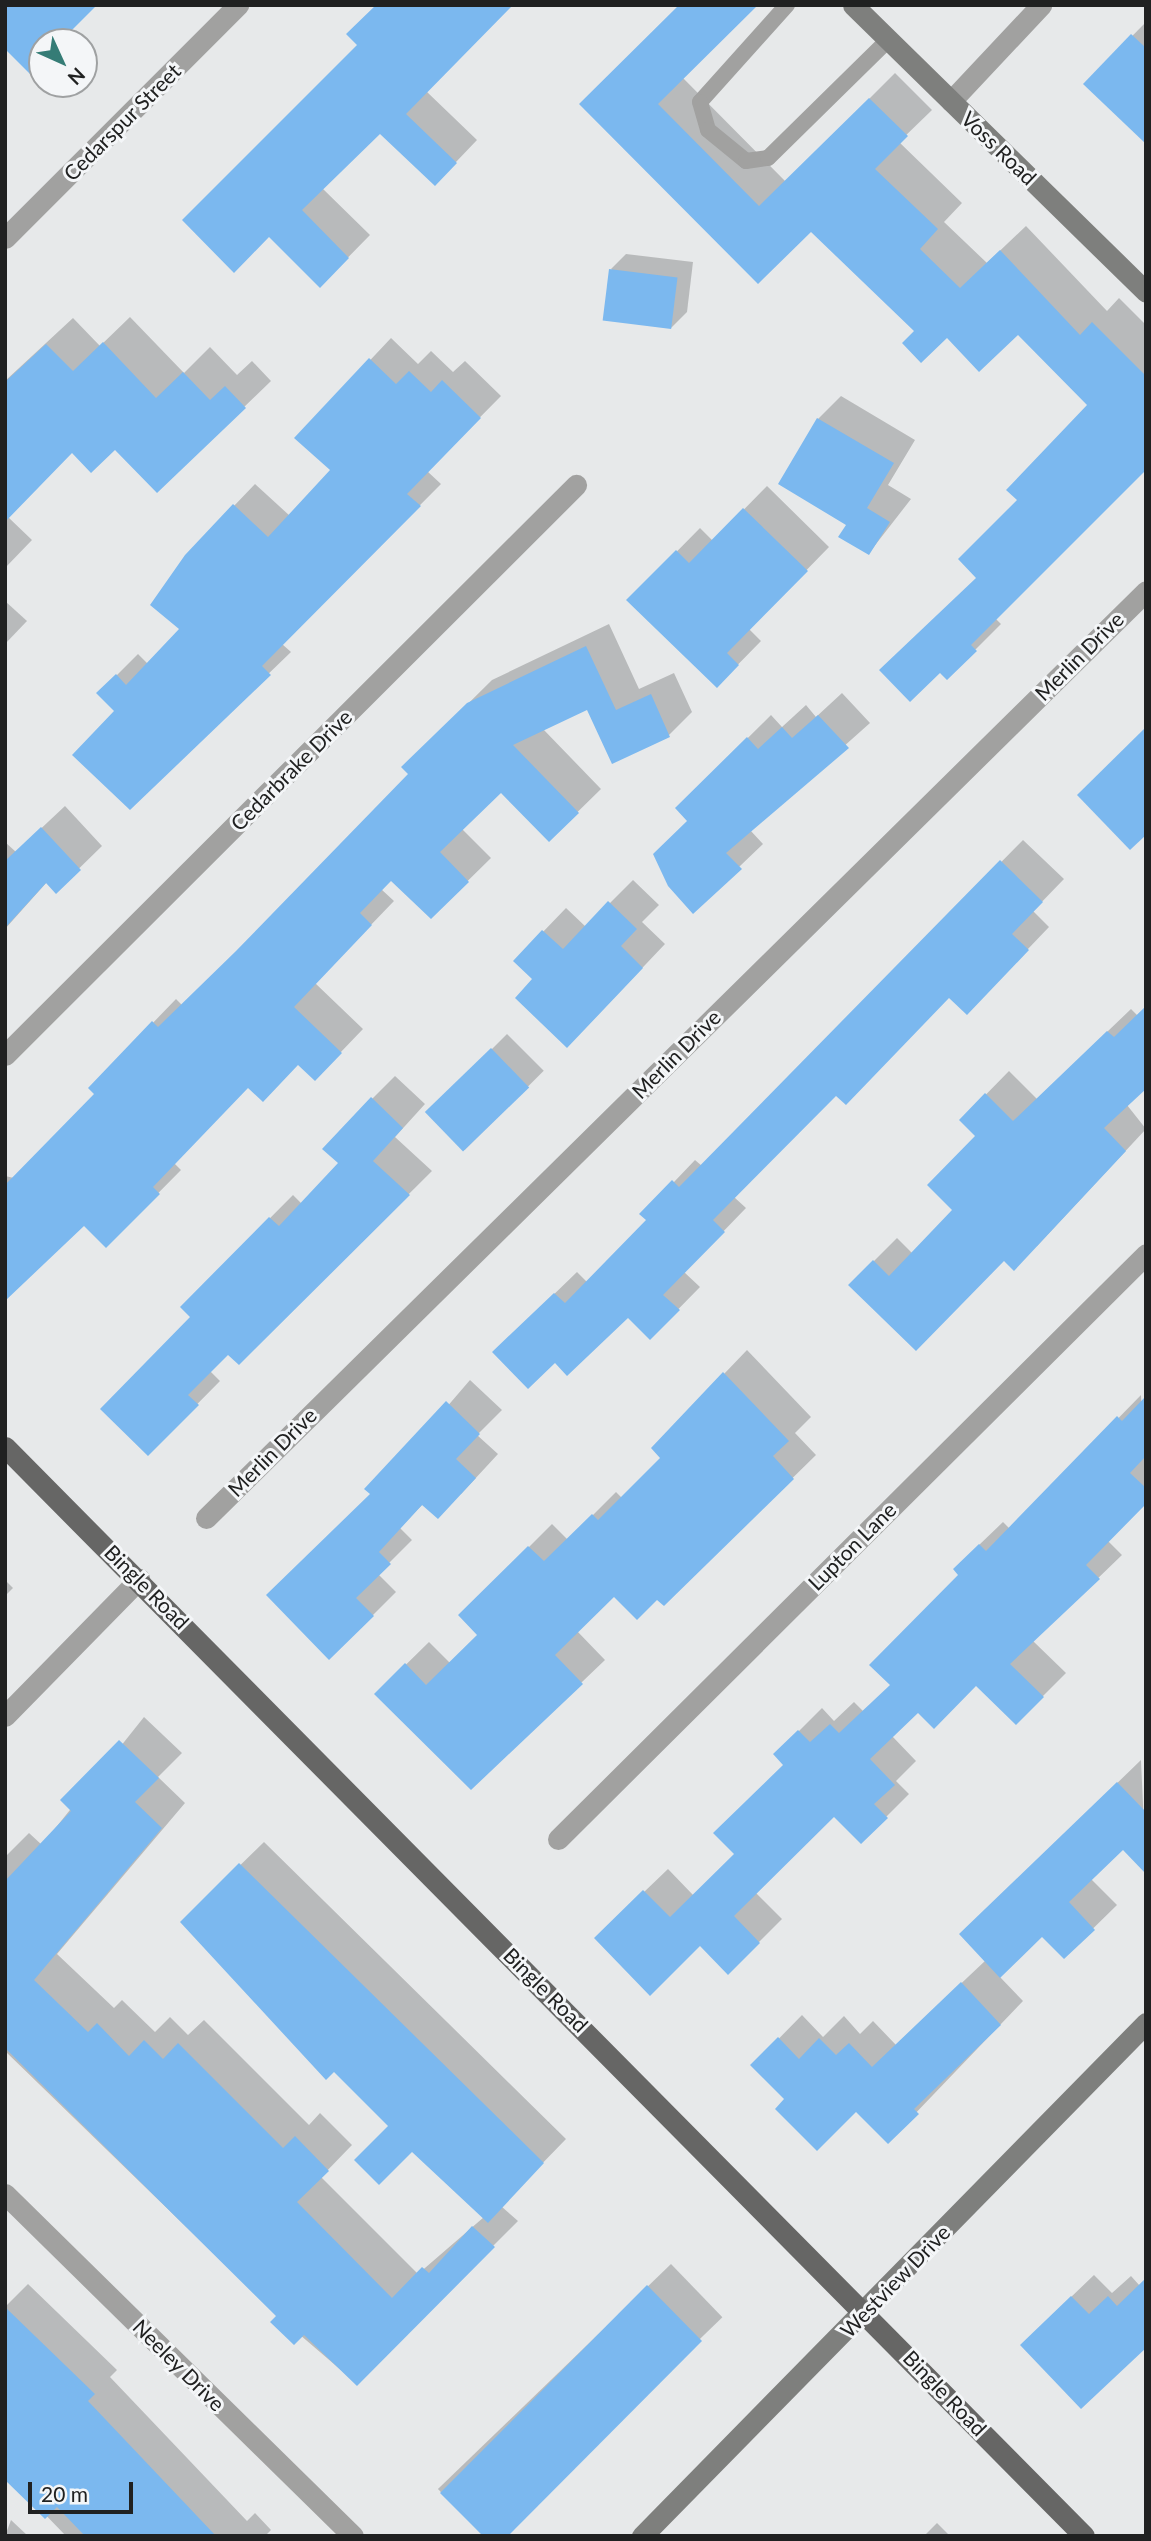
<!DOCTYPE html>
<style>
body{margin:0}
#map{position:relative;width:1151px;height:2541px;overflow:hidden;background:#e7e9ea;font-family:Lato,sans-serif}
div>[style]{position:absolute}
[style*='--x']{left:calc(var(--x)*1px);top:calc(var(--y)*1px);width:calc(var(--w)*1px);rotate:calc(var(--a)*1deg)}
.shadow>*{inset:0;background:#0003;transform-origin:0 0}
.building>*{inset:0;background:#7bb8ef;transform-origin:0 0}
.lane>*{height:16px;margin:-8px;padding:0 8px;transform-origin:8px;border-radius:8px;background:#a1a1a0}
.street>*{height:21px;margin:-10.5px;padding:0 10.5px;transform-origin:10.5px;border-radius:10.5px;background:#a1a1a0}
.secondary>*{height:21px;margin:-10.5px;padding:0 10.5px;transform-origin:10.5px;border-radius:10.5px;background:#7e7f7d}
.primary>*{height:21px;margin:-10.5px;padding:0 10.5px;transform-origin:10.5px;border-radius:10.5px;background:#666665}
span{translate:-50% -50%;white-space:nowrap;text-align:center;line-height:1.15;-webkit-text-stroke:6px #f4f6f8;paint-order:stroke}
.street-label{font-size:21px;color:#202121}
.frame{position:absolute;inset:0;border:7px solid #202121;pointer-events:none}
.north{position:absolute;left:28px;top:28px;width:70px;height:70px;box-sizing:border-box;background:#f4f6f8;border:2px solid #9fa1a2;border-radius:50%;rotate:135deg;font-size:19px;font-weight:700;line-height:28px;text-align:center;color:#202121}
.north::after{content:'';display:block;margin:auto;width:24px;height:32px;background:#357c76;clip-path:polygon(50% 0,100% 100%,50% 72%,0 100%)}
.scale{position:absolute;left:28px;top:2482px;width:105px;height:32px;box-sizing:border-box;border:4px solid #202121;border-top:0;padding-left:9px;font-size:21px;line-height:24px;white-space:nowrap;color:#202121;-webkit-text-stroke:5px #f4f6f8;paint-order:stroke}
</style>
<div id="map">
<div class="shadow">
<i style="clip-path:polygon(378px 5px,512px 5px,426px 91px,477px 140px,435px 184px,380px 132px,322px 188px,370px 235px,320px 286px,269px 235px,234px 270px,184px 220px,359px 45px,349px 35px)"></i>
<i style="clip-path:polygon(1146px 22px,1146px 141px,1085px 84px)"></i>
<i style="clip-path:polygon(895px 73px,932px 110px,899px 142px,962px 203px,944px 222px,987px 263px,1026px 226px,1107px 311px,1119px 298px,1146px 325px,1146px 468px,995px 618px,1001px 624px,947px 678px,978px 577px,1019px 500px,1090px 405px,1018px 332px,916px 331px,811px 229px,758px 282px,582px 104px,682px 77px,786px 182px)"></i>
<i style="clip-path:polygon(626px 254px,693px 262px,687px 312px,671px 328px,611px 269px)"></i>
<i style="clip-path:polygon(130px 317px,184px 373px,210px 347px,237px 375px,252px 361px,271px 381px,157px 491px,115px 447px,73px 451px,8px 517px,32px 540px,5px 568px,5px 381px,73px 318px,100px 346px)"></i>
<i style="clip-path:polygon(391px 338px,418px 364px,431px 351px,453px 372px,465px 361px,501px 396px,427px 471px,441px 484px,282px 644px,291px 652px,130px 808px,116px 711px,99px 693px,138px 654px,148px 664px,182px 629px,186px 556px,255px 484px,290px 516px,332px 470px,297px 438px)"></i>
<i style="clip-path:polygon(841px 396px,915px 440px,888px 485px,911px 499px,869px 553px,818px 419px)"></i>
<i style="clip-path:polygon(767px 486px,829px 547px,749px 629px,761px 641px,717px 686px,629px 600px,700px 528px,713px 541px)"></i>
<i style="clip-path:polygon(5px 601px,27px 621px,5px 644px)"></i>
<i style="clip-path:polygon(609px 624px,639px 689px,674px 673px,692px 712px,669px 735px,587px 708px,543px 729px,601px 789px,550px 839px,501px 790px,462px 829px,491px 858px,431px 917px,391px 879px,381px 889px,394px 901px,315px 983px,363px 1029px,315px 1079px,299px 1063px,248px 1086px,174px 1163px,181px 1170px,106px 1246px,84px 1223px,5px 1298px,5px 1176px,14px 1178px,96px 1094px,90px 1088px,176px 999px,182px 1005px,250px 940px,411px 774px,404px 767px,492px 680px)"></i>
<i style="clip-path:polygon(842px 693px,870px 723px,750px 830px,763px 844px,693px 911px,689px 821px,677px 808px,771px 715px,782px 727px,806px 705px,816px 717px)"></i>
<i style="clip-path:polygon(65px 806px,102px 846px,56px 891px,47px 882px,5px 929px,5px 842px,16px 852px)"></i>
<i style="clip-path:polygon(1023px 840px,1064px 879px,1033px 911px,1049px 927px,988px 991px,949px 996px,836px 1093px,734px 1197px,746px 1208px,684px 1272px,700px 1287px,650px 1338px,628px 1315px,555px 1361px,517px 1330px,577px 1272px,587px 1282px,648px 1220px,674px 1182px,695px 1160px,702px 1166px)"></i>
<i style="clip-path:polygon(633px 880px,659px 905px,642px 922px,665px 944px,590px 1023px,515px 961px,566px 908px,586px 927px)"></i>
<i style="clip-path:polygon(1131px 1009px,1138px 1016px,1127px 1105px,1146px 1129px,1037px 1246px,850px 1285px,897px 1238px,913px 1254px,955px 1210px,978px 1136px,961px 1120px,1009px 1071px,1037px 1099px)"></i>
<i style="left:507px;top:1034px;width:52px;height:112px;rotate:45deg"></i>
<i style="clip-path:polygon(395px 1076px,425px 1104px,395px 1137px,432px 1171px,239px 1363px,228px 1352px,210px 1371px,220px 1381px,148px 1454px,193px 1317px,182px 1307px,293px 1195px,302px 1204px,341px 1163px,372px 1099px)"></i>
<i style="clip-path:polygon(747px 1350px,811px 1417px,795px 1433px,816px 1455px,664px 1604px,657px 1597px,614px 1595px,577px 1631px,605px 1660px,471px 1788px,376px 1694px,429px 1642px,450px 1663px,479px 1635px,461px 1615px,552px 1524px,568px 1540px,616px 1492px,622px 1498px,663px 1458px,653px 1448px)"></i>
<i style="clip-path:polygon(470px 1380px,502px 1410px,477px 1435px,498px 1454px,461px 1494px,423px 1504px,400px 1528px,412px 1540px,378px 1574px,396px 1592px,330px 1658px,372px 1494px)"></i>
<i style="clip-path:polygon(1141px 1395px,1146px 1502px,1108px 1541px,1122px 1555px,1033px 1641px,1066px 1673px,1016px 1723px,976px 1684px,918px 1710px,892px 1736px,916px 1761px,896px 1781px,909px 1794px,861px 1842px,834px 1814px,755px 1892px,782px 1919px,728px 1973px,700px 1944px,619px 1916px,668px 1869px,694px 1896px,736px 1854px,785px 1764px,776px 1754px,822px 1708px,834px 1721px,854px 1702px,863px 1711px,892px 1685px,978px 1546px,1003px 1522px,1010px 1529px)"></i>
<i style="clip-path:polygon(5px 1580px,13px 1588px,5px 1596px)"></i>
<i style="clip-path:polygon(144px 1717px,182px 1753px,158px 1777px,185px 1803px,57px 1954px,114px 2008px,122px 2000px,155px 2032px,170px 2017px,188px 2035px,204px 2020px,309px 2125px,320px 2113px,352px 2145px,321px 2177px,418px 2274px,484px 2217px,182px 1922px,264px 1842px,566px 2139px,501px 2206px,518px 2221px,356px 2383px,278px 2316px,5px 2051px,5px 1857px,29px 1833px,42px 1845px)"></i>
<i style="clip-path:polygon(1141px 1760px,1146px 1871px,1123px 1848px,1091px 1879px,1117px 1905px,1064px 1957px,1042px 1934px,999px 1976px,1023px 2001px,888px 2142px,857px 2110px,787px 2099px,753px 2065px,802px 2015px,823px 2037px,844px 2016px,860px 2034px,873px 2021px,896px 2045px,986px 1960px,984px 1912px)"></i>
<i style="left:671px;top:2264px;width:74px;height:324px;rotate:46deg"></i>
<i style="clip-path:polygon(1094px 2275px,1112px 2293px,1131px 2276px,1140px 2286px,1146px 2345px,1044px 2323px)"></i>
<i style="clip-path:polygon(28px 2284px,117px 2370px,110px 2377px,247px 2521px,255px 2513px,271px 2530px,265px 2536px,66px 2536px,5px 2473px,5px 2307px)"></i>
<i style="clip-path:polygon(11px 2520px,28px 2536px,5px 2536px)"></i>
<i style="clip-path:polygon(937px 2523px,950px 2536px,924px 2536px)"></i>
</div>
<div class="building">
<i style="clip-path:polygon(5px 5px,97px 5px,60px 42px,42px 42px,42px 86px,5px 49px)"></i>
<i style="clip-path:polygon(376px 5px,513px 5px,406px 114px,457px 163px,435px 186px,380px 134px,302px 210px,349px 258px,320px 288px,269px 237px,234px 273px,182px 220px,357px 45px,346px 34px)"></i>
<i style="clip-path:polygon(679px 5px,758px 5px,658px 104px,759px 206px,869px 98px,908px 136px,875px 169px,938px 229px,920px 249px,960px 288px,1000px 250px,1080px 335px,1092px 322px,1146px 376px,1146px 470px,971px 645px,977px 651px,947px 680px,940px 673px,910px 702px,879px 670px,976px 578px,958px 559px,1017px 500px,1006px 490px,1087px 405px,1018px 335px,979px 372px,947px 338px,921px 363px,902px 343px,914px 331px,811px 232px,758px 284px,579px 104px)"></i>
<i style="clip-path:polygon(1131px 34px,1146px 48px,1146px 144px,1083px 84px)"></i>
<i style="left:609px;top:269px;width:69px;height:52px;rotate:7deg"></i>
<i style="clip-path:polygon(103px 342px,156px 398px,183px 372px,210px 400px,225px 386px,246px 408px,157px 493px,115px 450px,91px 473px,72px 453px,5px 522px,5px 382px,46px 344px,73px 371px)"></i>
<i style="clip-path:polygon(369px 358px,396px 384px,409px 371px,431px 392px,442px 380px,481px 418px,407px 494px,421px 506px,262px 666px,271px 675px,130px 810px,72px 755px,114px 711px,96px 693px,116px 674px,126px 685px,179px 629px,150px 605px,185px 555px,233px 504px,268px 537px,330px 470px,294px 438px)"></i>
<i style="clip-path:polygon(817px 418px,894px 463px,867px 508px,890px 522px,869px 555px,838px 537px,846px 525px,778px 484px)"></i>
<i style="clip-path:polygon(743px 508px,808px 571px,727px 653px,739px 665px,717px 688px,626px 600px,676px 550px,689px 563px)"></i>
<i style="clip-path:polygon(586px 646px,616px 710px,651px 694px,670px 737px,612px 764px,587px 710px,513px 745px,579px 813px,549px 842px,501px 793px,440px 852px,469px 882px,431px 919px,391px 881px,360px 913px,372px 925px,294px 1007px,342px 1053px,315px 1081px,298px 1065px,263px 1102px,248px 1088px,153px 1187px,160px 1194px,106px 1248px,84px 1226px,5px 1301px,5px 1185px,94px 1094px,88px 1088px,152px 1021px,158px 1027px,236px 951px,408px 774px,401px 767px,467px 703px)"></i>
<i style="clip-path:polygon(818px 715px,849px 748px,726px 853px,742px 869px,693px 914px,668px 886px,653px 854px,687px 821px,675px 808px,747px 737px,758px 749px,782px 727px,792px 738px)"></i>
<i style="clip-path:polygon(1146px 727px,1146px 835px,1130px 850px,1077px 795px)"></i>
<i style="clip-path:polygon(41px 827px,81px 870px,56px 894px,46px 883px,5px 928px,5px 861px)"></i>
<i style="clip-path:polygon(1000px 860px,1043px 902px,1012px 934px,1029px 950px,967px 1015px,949px 998px,846px 1105px,836px 1096px,713px 1220px,725px 1232px,663px 1295px,680px 1310px,650px 1340px,628px 1318px,567px 1376px,555px 1363px,528px 1389px,492px 1352px,554px 1293px,565px 1303px,646px 1220px,639px 1214px,672px 1180px,679px 1187px)"></i>
<i style="clip-path:polygon(608px 901px,637px 929px,621px 946px,643px 968px,567px 1048px,515px 998px,532px 979px,513px 961px,542px 930px,563px 949px)"></i>
<i style="clip-path:polygon(1146px 1006px,1146px 1089px,1104px 1128px,1126px 1151px,1014px 1271px,1004px 1261px,916px 1351px,848px 1285px,873px 1260px,889px 1276px,952px 1210px,927px 1185px,975px 1136px,959px 1120px,985px 1093px,1013px 1121px,1107px 1031px,1114px 1037px)"></i>
<i style="left:491px;top:1048px;width:55px;height:92px;rotate:46deg"></i>
<i style="clip-path:polygon(371px 1097px,403px 1128px,373px 1161px,410px 1195px,239px 1365px,228px 1355px,188px 1395px,199px 1405px,148px 1456px,100px 1409px,190px 1317px,180px 1307px,269px 1217px,279px 1226px,338px 1163px,322px 1149px)"></i>
<i style="clip-path:polygon(723px 1372px,789px 1441px,773px 1456px,794px 1479px,664px 1606px,657px 1600px,637px 1620px,614px 1597px,555px 1655px,583px 1684px,471px 1790px,374px 1694px,405px 1663px,426px 1685px,477px 1635px,458px 1615px,528px 1546px,544px 1561px,592px 1514px,598px 1520px,660px 1458px,651px 1448px)"></i>
<i style="clip-path:polygon(1146px 1396px,1146px 1456px,1130px 1473px,1146px 1488px,1146px 1504px,1086px 1565px,1100px 1579px,1010px 1664px,1044px 1697px,1016px 1725px,976px 1686px,934px 1729px,918px 1713px,870px 1759px,895px 1785px,874px 1804px,888px 1818px,861px 1844px,834px 1817px,734px 1916px,760px 1943px,728px 1975px,700px 1946px,650px 1996px,594px 1938px,643px 1890px,670px 1917px,734px 1854px,713px 1833px,783px 1765px,773px 1754px,798px 1730px,810px 1742px,830px 1724px,839px 1733px,890px 1685px,869px 1665px,958px 1575px,953px 1569px,979px 1544px,986px 1551px,1117px 1416px,1122px 1421px)"></i>
<i style="clip-path:polygon(446px 1401px,480px 1434px,456px 1459px,476px 1478px,438px 1519px,422px 1505px,379px 1552px,391px 1564px,356px 1598px,374px 1616px,329px 1660px,266px 1595px,370px 1494px,364px 1489px)"></i>
<i style="clip-path:polygon(119px 1740px,159px 1778px,135px 1802px,162px 1828px,34px 1980px,88px 2032px,97px 2023px,129px 2056px,144px 2040px,163px 2059px,178px 2043px,283px 2148px,295px 2136px,329px 2171px,297px 2202px,392px 2298px,422px 2267px,429px 2273px,472px 2226px,495px 2247px,357px 2386px,304px 2335px,294px 2345px,270px 2322px,276px 2316px,5px 2048px,5px 1881px,71px 1811px,60px 1800px)"></i>
<i style="clip-path:polygon(1117px 1782px,1146px 1812px,1146px 1874px,1123px 1850px,1069px 1902px,1095px 1930px,1064px 1959px,1042px 1937px,1000px 1978px,959px 1934px)"></i>
<i style="clip-path:polygon(239px 1863px,544px 2163px,488px 2223px,412px 2152px,379px 2185px,354px 2160px,388px 2126px,334px 2072px,326px 2080px,180px 1922px)"></i>
<i style="clip-path:polygon(961px 1982px,1001px 2025px,914px 2109px,919px 2114px,888px 2144px,856px 2112px,817px 2151px,775px 2109px,784px 2099px,750px 2065px,778px 2037px,799px 2059px,819px 2038px,836px 2055px,849px 2043px,872px 2067px)"></i>
<i style="clip-path:polygon(1146px 2278px,1146px 2348px,1081px 2409px,1020px 2345px,1071px 2296px,1089px 2314px,1108px 2296px,1117px 2306px)"></i>
<i style="clip-path:polygon(647px 2285px,702px 2341px,508px 2536px,483px 2536px,440px 2493px)"></i>
<i style="clip-path:polygon(5px 2307px,95px 2394px,88px 2401px,216px 2536px,85px 2536px,57px 2507px,45px 2519px,5px 2480px)"></i>
</div>
<div class="lane">
<i style="--x:787;--y:5;--w:130;--a:131.9"></i>
<i style="--x:700;--y:102;--w:29;--a:74"></i>
<i style="--x:708;--y:130;--w:49;--a:39.2"></i>
<i style="--x:746;--y:161;--w:22;--a:-8"></i>
<i style="--x:768;--y:158;--w:168;--a:-44.5"></i>
</div>
<div class="street">
<i style="--x:951;--y:101;--w:132;--a:-46.8"></i>
<i style="--x:5;--y:238;--w:330;--a:-45"></i>
<i style="--x:5;--y:1055;--w:807;--a:-44.95"></i>
<i style="--x:206;--y:1518;--w:1320;--a:-44.6"></i>
<i style="--x:5;--y:1716;--w:192;--a:-45.6"></i>
<i style="--x:558;--y:1839;--w:829;--a:-44.85"></i>
<i style="--x:5;--y:2194;--w:488;--a:44.5"></i>
</div>
<div class="secondary">
<i style="--x:853;--y:5;--w:410;--a:44.4"></i>
<i style="--x:642;--y:2536;--w:719;--a:-45.51"></i>
</div>
<div class="primary">
<i style="--x:5;--y:1447;--w:1533;--a:45.26"></i>
</div>
<div class="street-label">
<span style="left:122px;top:122px;rotate:-45deg">Cedarspur Street</span>
<span style="left:999px;top:148px;rotate:44deg">Voss Road</span>
<span style="left:1079px;top:656px;rotate:-45deg">Merlin Drive</span>
<span style="left:291px;top:770px;rotate:-45deg">Cedarbrake Drive</span>
<span style="left:676px;top:1054px;rotate:-45deg">Merlin Drive</span>
<span style="left:272px;top:1452px;rotate:-45deg">Merlin Drive</span>
<span style="left:852px;top:1546px;rotate:-45deg">Lupton Lane</span>
<span style="left:147px;top:1587px;rotate:45deg">Bingle Road</span>
<span style="left:546px;top:1990px;rotate:45deg">Bingle Road</span>
<span style="left:895px;top:2281px;rotate:-46deg">Westview Drive</span>
<span style="left:179px;top:2365px;rotate:45deg">Neeley Drive</span>
<span style="left:945px;top:2393px;rotate:46deg">Bingle Road</span>
</div>
<div class="frame"></div>
<div class="north">N</div>
<div class="scale">20 m</div>
</div>
